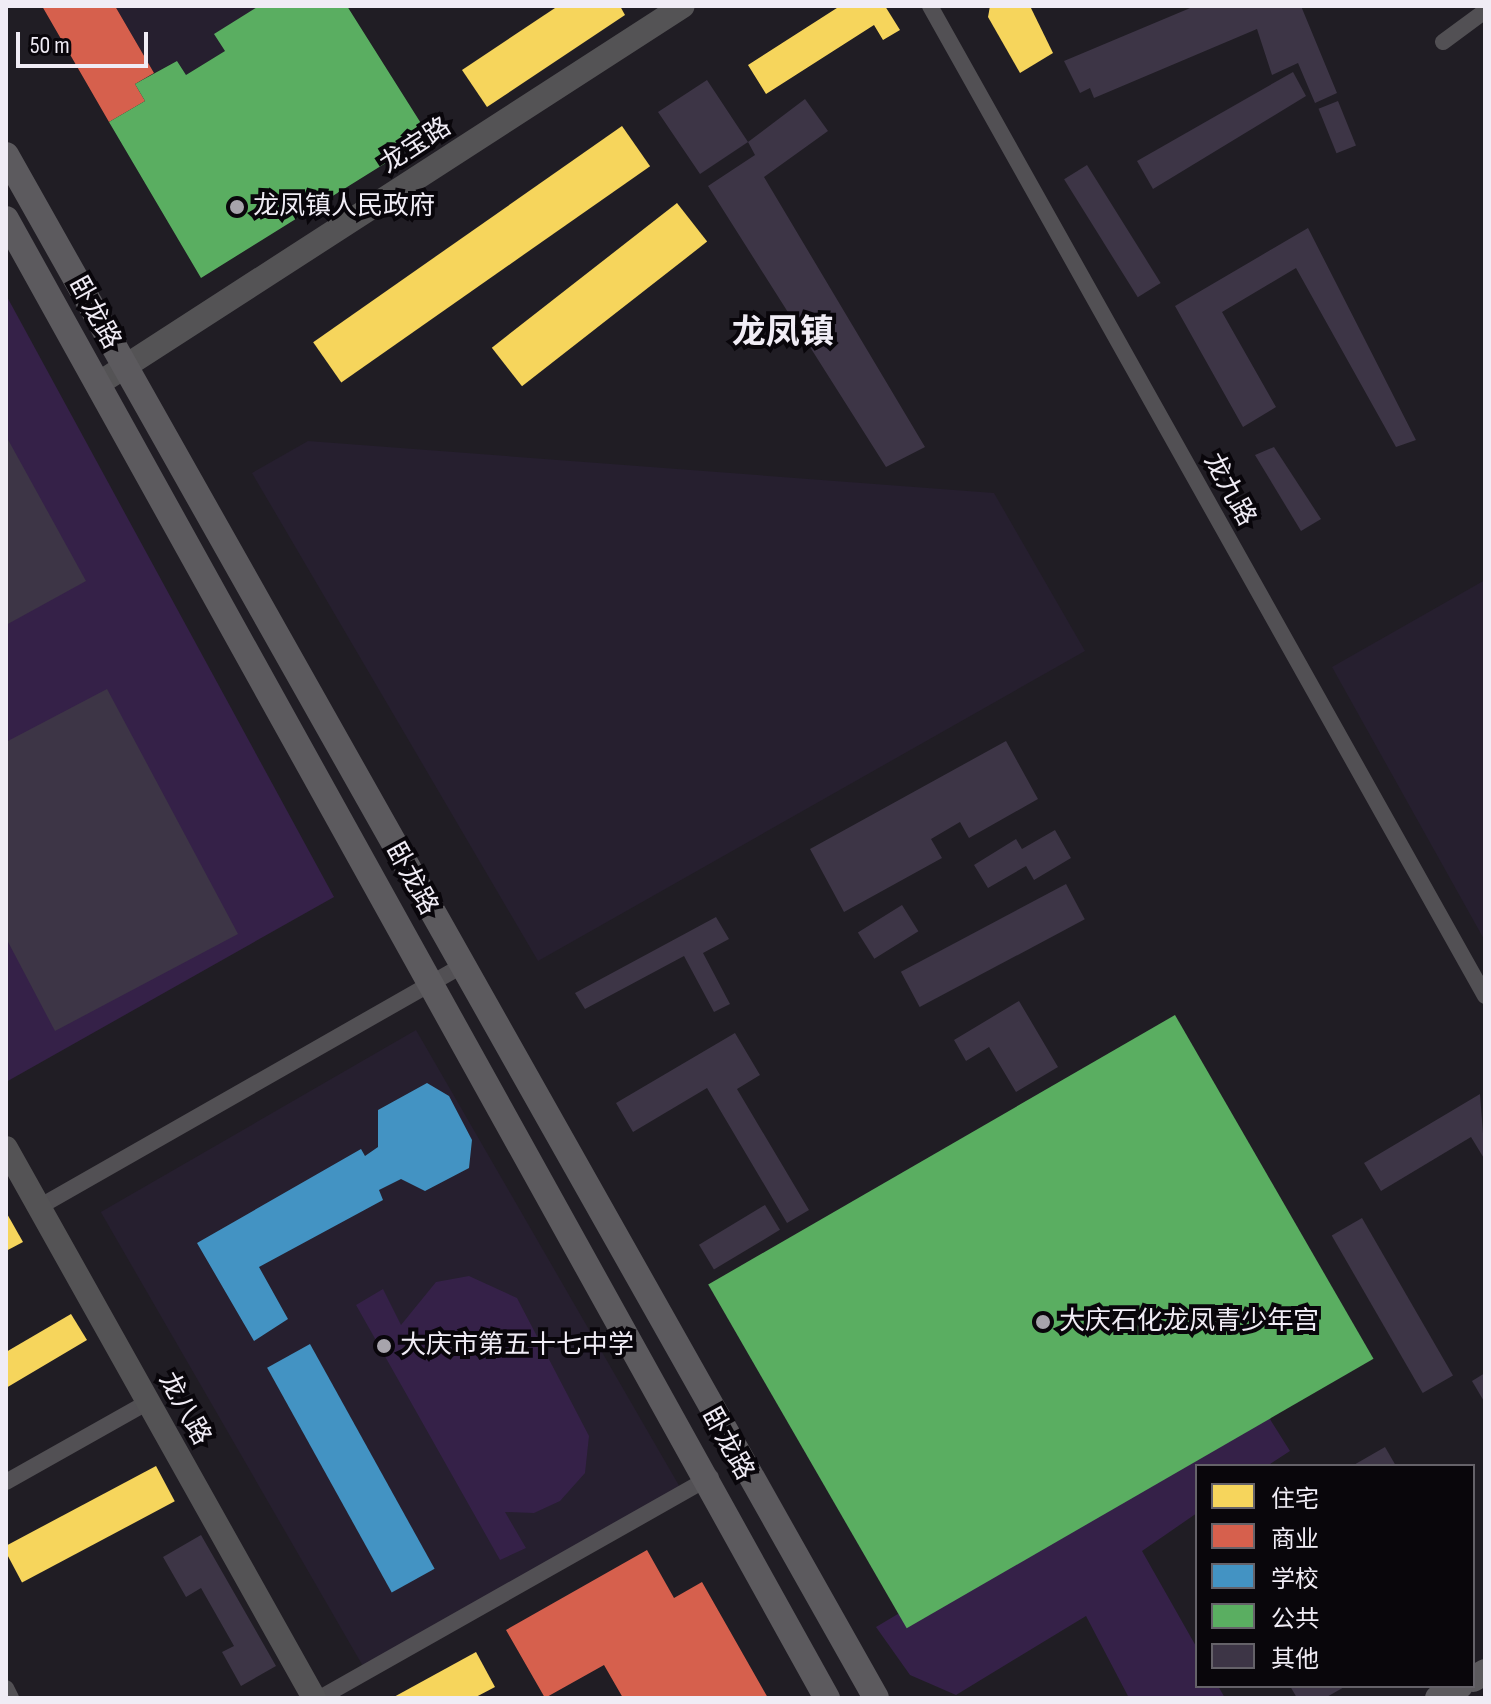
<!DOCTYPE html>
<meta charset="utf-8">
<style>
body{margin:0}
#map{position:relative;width:1491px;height:1704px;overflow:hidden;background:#201d24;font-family:"Sofia Sans Condensed","Noto Sans SC",sans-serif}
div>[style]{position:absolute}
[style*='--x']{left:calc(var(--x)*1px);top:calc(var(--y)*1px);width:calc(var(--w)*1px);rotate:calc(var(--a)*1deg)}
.built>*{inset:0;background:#261f2f;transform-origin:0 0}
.green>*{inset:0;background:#352148}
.homes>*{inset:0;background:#f6d55c;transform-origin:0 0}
.shops>*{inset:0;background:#d6604d}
.schools>*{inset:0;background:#4393c3;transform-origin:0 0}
.public>*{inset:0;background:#5aae61;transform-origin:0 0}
.building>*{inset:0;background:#3d3546;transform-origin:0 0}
.street>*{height:16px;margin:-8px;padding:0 8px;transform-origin:8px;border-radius:8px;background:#525054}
.secondary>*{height:24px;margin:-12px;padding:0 12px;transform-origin:12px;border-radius:12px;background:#545355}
.primary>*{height:26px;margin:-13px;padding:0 13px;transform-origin:13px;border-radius:13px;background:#5c5a5e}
.dots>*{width:22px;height:22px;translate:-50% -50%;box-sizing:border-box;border:4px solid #09060b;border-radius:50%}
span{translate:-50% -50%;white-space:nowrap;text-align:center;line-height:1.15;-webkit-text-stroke:8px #09060b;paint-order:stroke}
.street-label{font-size:26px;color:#f0ecf5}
.poi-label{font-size:26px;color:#f0ecf5}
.left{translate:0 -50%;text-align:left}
.district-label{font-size:34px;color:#f0ecf5;font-weight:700}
.frame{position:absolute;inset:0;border:8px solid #f0ecf5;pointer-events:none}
.legend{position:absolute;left:1195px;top:1464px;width:280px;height:224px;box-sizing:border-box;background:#09060b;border:2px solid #656269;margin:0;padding:10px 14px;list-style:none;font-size:24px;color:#f0ecf5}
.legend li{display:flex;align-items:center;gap:16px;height:40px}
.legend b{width:40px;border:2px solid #656269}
.scale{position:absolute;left:16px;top:32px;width:132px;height:36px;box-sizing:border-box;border:4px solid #f0ecf5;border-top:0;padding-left:10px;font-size:24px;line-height:28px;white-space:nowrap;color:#f0ecf5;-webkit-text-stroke:6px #09060b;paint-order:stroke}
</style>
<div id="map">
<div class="built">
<i style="clip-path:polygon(115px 6px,259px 6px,225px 51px,186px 75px,177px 61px,154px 73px)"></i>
<i style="clip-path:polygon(308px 441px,994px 493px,1085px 651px,538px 961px,252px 473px)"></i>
<i style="clip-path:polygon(1485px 580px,1485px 941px,1332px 667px)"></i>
<i style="left:416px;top:1030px;width:530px;height:364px;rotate:60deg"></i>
</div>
<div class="green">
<i style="clip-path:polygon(6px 295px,334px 897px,6px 1082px)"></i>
<i style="clip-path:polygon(469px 1276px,517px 1298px,589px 1436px,585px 1473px,560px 1501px,534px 1513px,505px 1512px,526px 1548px,500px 1560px,356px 1305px,383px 1289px,401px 1325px,436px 1282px)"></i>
<i style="clip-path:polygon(1258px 1400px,1290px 1451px,1267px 1466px,1197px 1466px,1197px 1513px,1142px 1551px,1197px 1648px,1197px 1686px,1218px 1686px,1225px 1698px,1129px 1698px,1086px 1616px,956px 1695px,910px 1675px,876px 1627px)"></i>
</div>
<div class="homes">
<i style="clip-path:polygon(558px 6px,620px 6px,625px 15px,487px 107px,462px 70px)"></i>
<i style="clip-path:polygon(840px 6px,885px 6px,900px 30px,883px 40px,874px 25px,766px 94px,748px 65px)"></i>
<i style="clip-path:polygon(990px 6px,1030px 6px,1053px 53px,1020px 73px,988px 17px)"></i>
<i style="left:622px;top:126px;width:49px;height:377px;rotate:55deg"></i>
<i style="left:677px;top:203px;width:49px;height:235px;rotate:52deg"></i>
<i style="clip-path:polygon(6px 1212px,23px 1242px,6px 1251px)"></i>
<i style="clip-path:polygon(71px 1314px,87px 1340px,6px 1388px,6px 1352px)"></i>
<i style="left:156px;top:1466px;width:40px;height:173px;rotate:62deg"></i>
<i style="clip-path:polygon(476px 1652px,495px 1687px,474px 1698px,392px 1698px)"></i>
</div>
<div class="shops">
<i style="clip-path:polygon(42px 6px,115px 6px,154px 73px,135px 84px,145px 101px,109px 122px)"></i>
<i style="clip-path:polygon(647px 1550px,674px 1598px,702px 1582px,768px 1698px,623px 1698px,604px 1665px,545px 1698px,506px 1630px)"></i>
</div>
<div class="schools">
<i style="clip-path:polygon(427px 1083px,449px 1096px,472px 1140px,469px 1168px,425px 1191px,401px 1179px,379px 1190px,383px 1200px,259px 1267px,288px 1319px,254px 1341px,197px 1243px,361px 1149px,365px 1156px,378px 1147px,378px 1110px)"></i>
<i style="left:310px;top:1344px;width:257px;height:49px;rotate:61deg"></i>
</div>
<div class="public">
<i style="clip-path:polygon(259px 6px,347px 6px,429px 136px,201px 278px,109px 122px,145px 101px,135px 84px,177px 61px,186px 75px,225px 51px,214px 34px)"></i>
<i style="left:1175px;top:1015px;width:397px;height:539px;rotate:60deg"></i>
</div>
<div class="building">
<i style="clip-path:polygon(1195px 6px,1301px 6px,1337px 93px,1315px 103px,1298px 63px,1272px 75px,1257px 29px,1094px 98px,1090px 88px,1080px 93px,1064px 61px)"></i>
<i style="clip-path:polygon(1293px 72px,1306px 96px,1153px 189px,1137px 161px)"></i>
<i style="clip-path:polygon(707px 80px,748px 142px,805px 99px,828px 131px,764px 177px,925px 447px,886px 467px,708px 186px,755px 155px,748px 142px,700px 174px,658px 112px)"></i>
<i style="left:1338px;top:101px;width:48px;height:21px;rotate:68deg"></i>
<i style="left:1087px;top:165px;width:139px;height:27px;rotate:58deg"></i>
<i style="clip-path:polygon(1308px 228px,1416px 440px,1396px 447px,1296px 268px,1222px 312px,1276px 407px,1243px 427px,1175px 306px)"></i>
<i style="clip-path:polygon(6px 436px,86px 581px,6px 625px)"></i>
<i style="clip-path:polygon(1274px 447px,1321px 519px,1301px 531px,1255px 455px)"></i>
<i style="clip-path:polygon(107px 689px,238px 934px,55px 1031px,6px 938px,6px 742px)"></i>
<i style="clip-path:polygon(1006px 741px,1038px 799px,969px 838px,960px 822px,931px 839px,942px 858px,844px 912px,810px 849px)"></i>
<i style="clip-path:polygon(1055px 830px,1071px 858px,1034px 880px,1026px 866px,988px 888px,974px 865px,1016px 839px,1022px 849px)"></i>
<i style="left:1066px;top:884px;width:40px;height:187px;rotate:62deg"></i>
<i style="left:902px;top:905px;width:31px;height:52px;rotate:58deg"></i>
<i style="clip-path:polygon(716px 917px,729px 939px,703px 953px,730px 1004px,714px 1012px,684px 956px,585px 1009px,575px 993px)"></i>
<i style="clip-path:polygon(1019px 1001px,1058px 1067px,1016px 1092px,989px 1047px,966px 1061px,954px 1040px)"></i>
<i style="clip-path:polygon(735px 1033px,760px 1075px,737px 1089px,809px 1210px,787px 1223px,707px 1088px,633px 1132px,616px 1103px)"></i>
<i style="clip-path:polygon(1480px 1094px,1485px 1160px,1471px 1137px,1381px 1191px,1364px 1163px)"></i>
<i style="left:765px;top:1205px;width:29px;height:77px;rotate:59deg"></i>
<i style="left:1362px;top:1218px;width:182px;height:35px;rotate:60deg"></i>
<i style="clip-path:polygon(1485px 1373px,1485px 1403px,1472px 1381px)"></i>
<i style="clip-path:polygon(1385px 1447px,1396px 1466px,1352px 1466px)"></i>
<i style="clip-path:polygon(201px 1535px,276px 1666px,241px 1686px,222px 1652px,234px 1646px,201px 1588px,186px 1597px,163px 1557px)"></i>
<i style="clip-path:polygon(1290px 1686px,1346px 1686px,1325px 1698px,1297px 1698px)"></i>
</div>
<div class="street">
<i style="--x:930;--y:6;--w:1135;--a:60.72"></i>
<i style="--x:1443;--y:42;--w:52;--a:-36.4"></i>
<i style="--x:39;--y:1207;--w:485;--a:-29.7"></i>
<i style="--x:6;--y:1482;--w:163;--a:-29.4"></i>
<i style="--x:6;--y:1688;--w:11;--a:63"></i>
<i style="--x:320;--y:1698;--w:449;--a:-29.5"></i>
</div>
<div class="secondary">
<i style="--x:98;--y:384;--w:696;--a:-32.87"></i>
<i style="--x:6;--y:1148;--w:630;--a:60.75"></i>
</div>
<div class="primary">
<i style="--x:6;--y:155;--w:1771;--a:60.58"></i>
<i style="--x:6;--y:219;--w:1692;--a:60.97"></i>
<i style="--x:1473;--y:1679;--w:14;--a:-30"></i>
<i style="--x:1438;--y:1698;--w:25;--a:-29"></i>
</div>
<div class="dots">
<i style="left:237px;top:207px;background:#a7a4ac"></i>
<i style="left:1043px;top:1322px;background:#a7a4ac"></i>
<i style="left:384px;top:1346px;background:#a7a4ac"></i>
</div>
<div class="street-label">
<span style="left:416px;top:146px;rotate:-33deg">龙宝路</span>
<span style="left:94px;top:313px;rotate:61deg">卧龙路</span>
<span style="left:1229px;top:490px;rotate:61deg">龙九路</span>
<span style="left:411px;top:879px;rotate:61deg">卧龙路</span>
<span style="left:184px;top:1409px;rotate:61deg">龙八路</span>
<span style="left:727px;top:1444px;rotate:61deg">卧龙路</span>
</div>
<div class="poi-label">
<span class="left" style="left:253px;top:207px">龙凤镇人民政府</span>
<span class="left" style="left:1059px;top:1322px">大庆石化龙凤青少年宫</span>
<span class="left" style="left:400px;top:1346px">大庆市第五十七中学</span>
</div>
<div class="district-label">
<span style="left:783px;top:333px">龙凤镇</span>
</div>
<div class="frame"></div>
<ul class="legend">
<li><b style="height:22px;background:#f6d55c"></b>住宅</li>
<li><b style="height:22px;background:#d6604d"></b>商业</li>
<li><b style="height:22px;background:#4393c3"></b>学校</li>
<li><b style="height:22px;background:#5aae61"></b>公共</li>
<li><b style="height:22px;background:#3d3546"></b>其他</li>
</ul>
<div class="scale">50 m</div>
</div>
